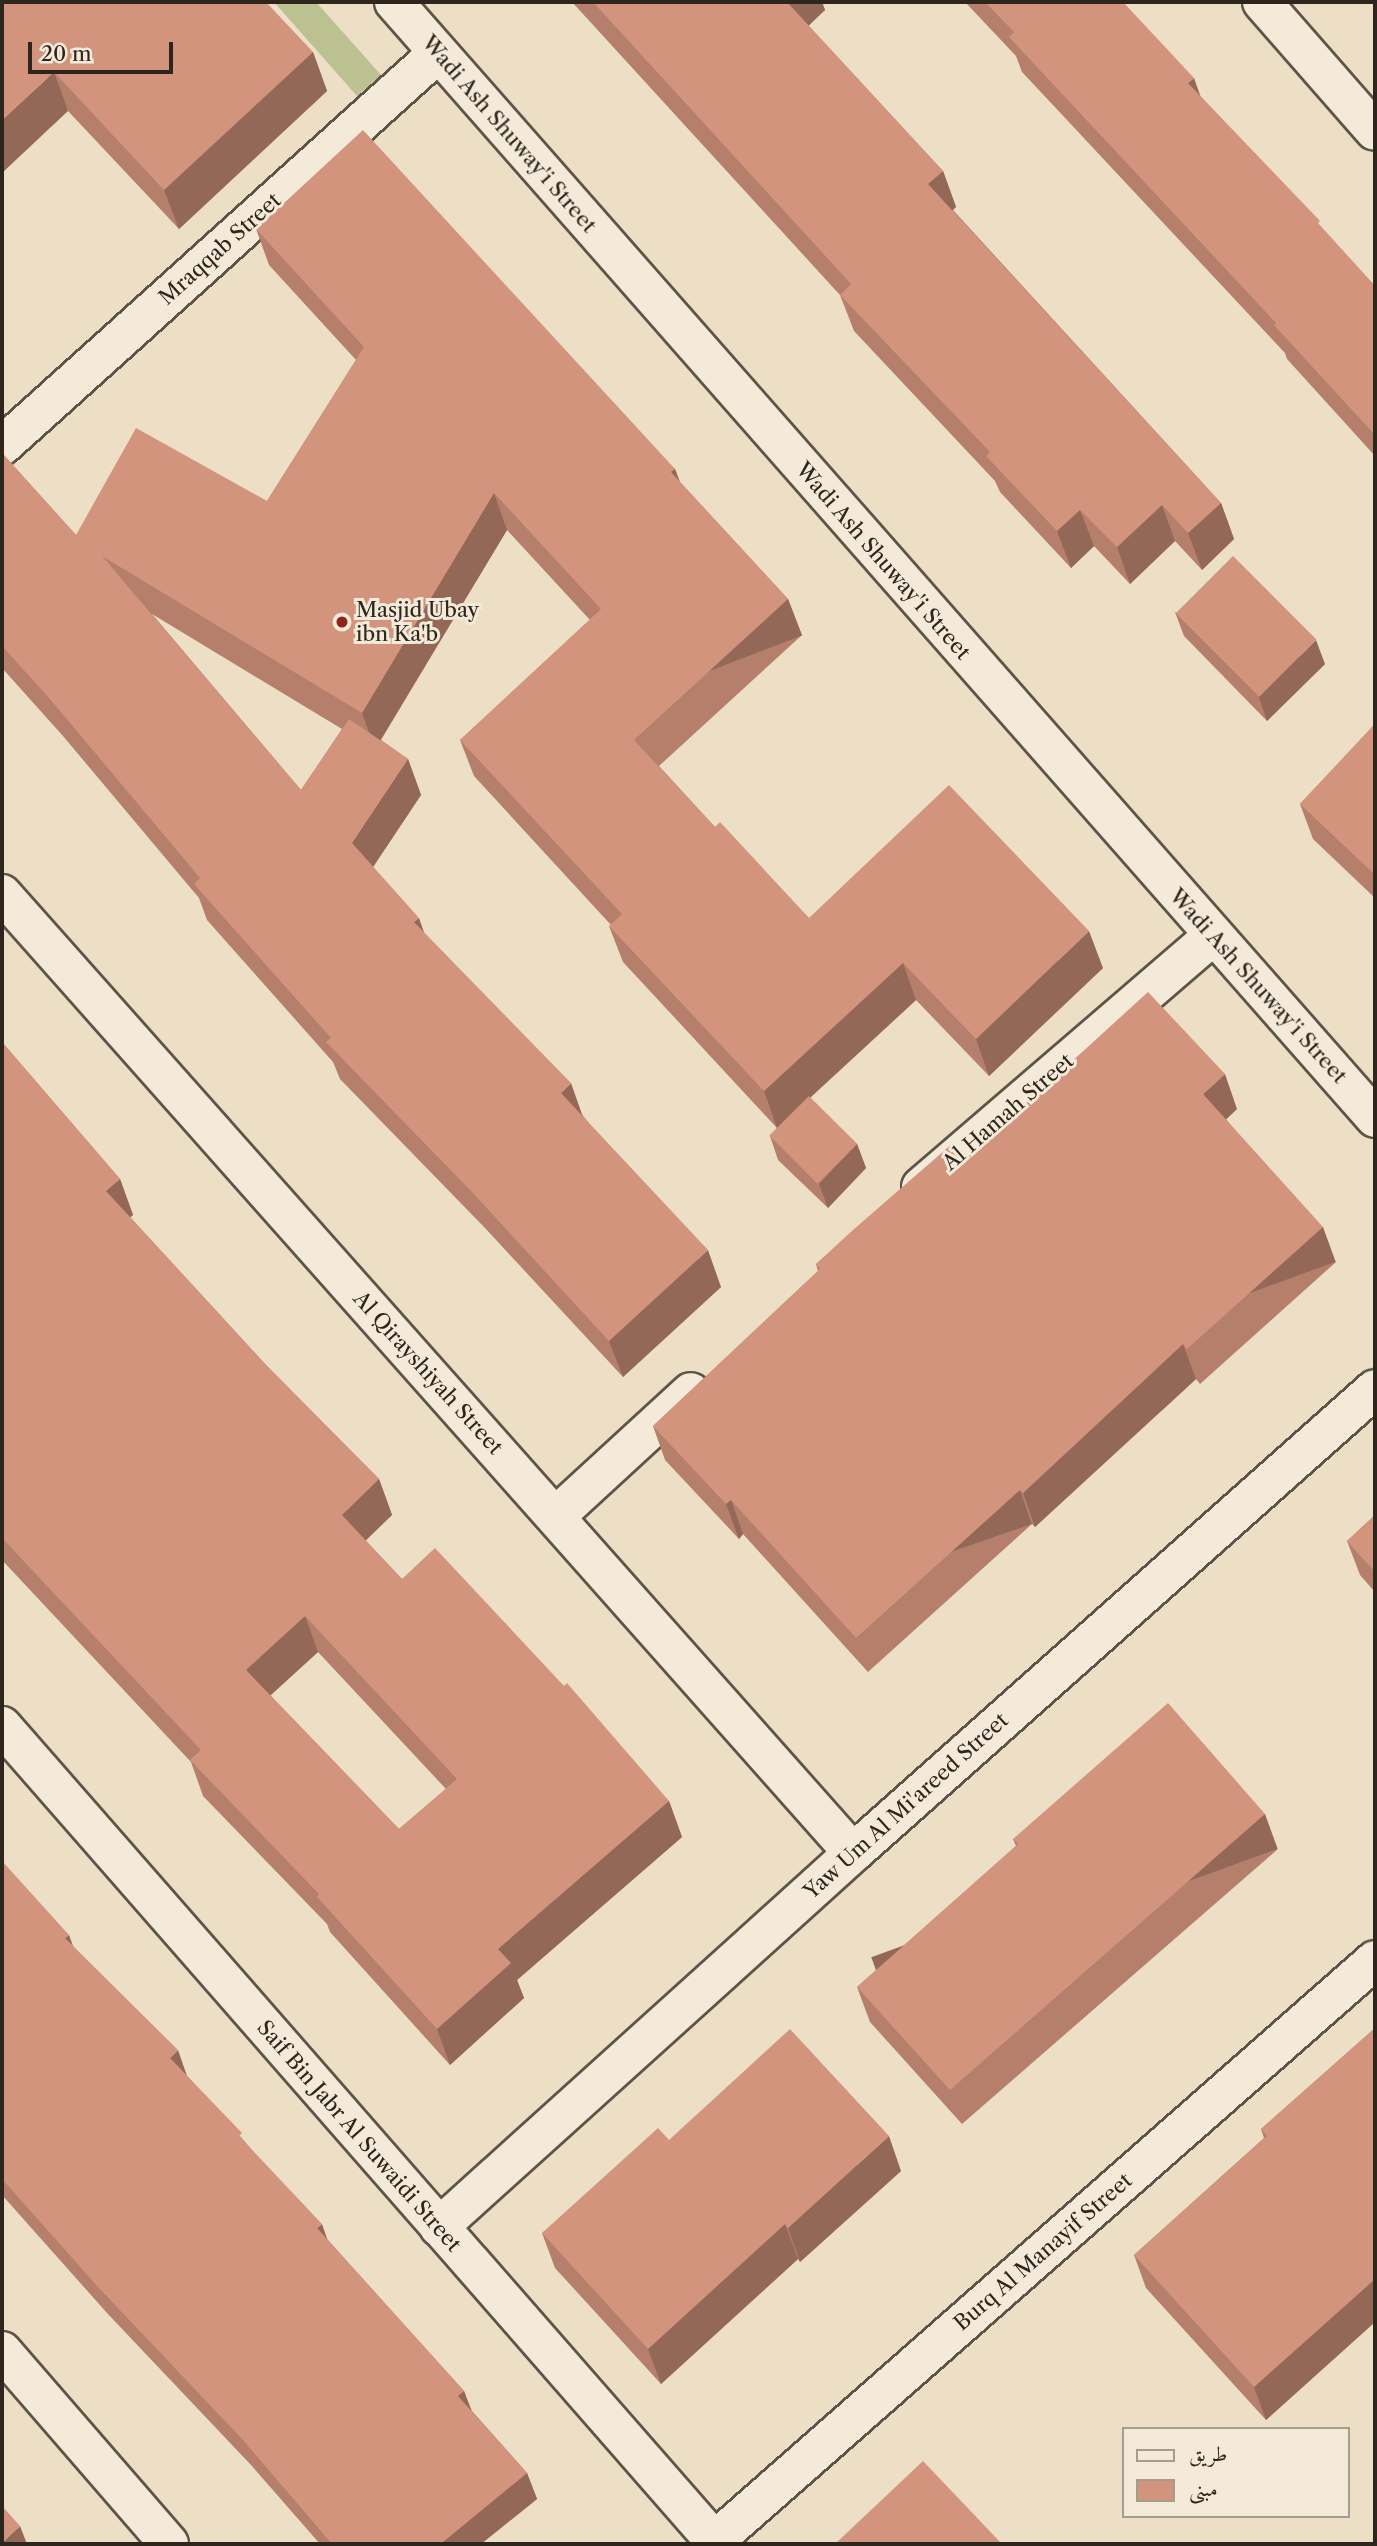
<!DOCTYPE html>
<meta charset="utf-8">
<style>
body{margin:0}
#map{position:relative;width:1377px;height:2546px;overflow:hidden;background:#eddfc6;font-family:"Libre Caslon Text",Amiri,serif}
div>[style]{position:absolute}
[style*='--x']{left:calc(var(--x)*1px);top:calc(var(--y)*1px);width:calc(var(--w)*1px);rotate:calc(var(--a)*1deg)}
.green>*{inset:0;background:#bcc192}
.roads{filter:drop-shadow(2px 0 #5e5447) drop-shadow(-2px 0 #5e5447) drop-shadow(0 2px #5e5447) drop-shadow(0 -2px #5e5447)}
.minor>*{height:38px;margin:-19px;padding:0 19px;transform-origin:19px;border-radius:19px;background:#f3eada}
.wall>*{inset:0;background:#b57f6b}
.shaded-wall>*{inset:0;background:#936857;transform-origin:0 0}
.building>*{inset:0;background:#d2947c;transform-origin:0 0}
.dots>*{width:19px;height:19px;translate:-50% -50%;box-sizing:border-box;border:4px solid #f3eada;border-radius:50%}
span{translate:-50% -50%;white-space:nowrap;text-align:center;line-height:1.15;-webkit-text-stroke:6px #f3eada;paint-order:stroke}
.street-label{font-size:21px;color:#2e261d}
.poi-label{font-size:21px;color:#2e261d}
.left{translate:0 -50%;text-align:left}
.frame{position:absolute;inset:0;border:4px solid #2e261d;pointer-events:none}
.legend{position:absolute;left:1122px;top:2427px;width:228px;height:91px;box-sizing:border-box;background:#f3eada;border:2px solid #a49c8e;margin:0;padding:9px 12px;list-style:none;font-size:21px;color:#2e261d}
.legend li{display:flex;align-items:center;gap:14px;height:35px}
.legend b{width:35px;border:2px solid #a49c8e}
.scale{position:absolute;left:28px;top:42px;width:145px;height:32px;box-sizing:border-box;border:4px solid #2e261d;border-top:0;padding-left:9px;font-size:21px;line-height:24px;white-space:nowrap;color:#2e261d;-webkit-text-stroke:5px #f3eada;paint-order:stroke}
</style>
<div id="map">
<div class="green">
<i style="clip-path:polygon(274px 2px,316px 2px,381px 75px,357px 96px)"></i>
</div>
<div class="roads">
<div class="minor">
<i style="--x:394;--y:2;--w:1486;--a:48.68"></i>
<i style="--x:1262;--y:2;--w:171;--a:48.8"></i>
<i style="--x:2;--y:446;--w:587;--a:-42.03"></i>
<i style="--x:2;--y:894;--w:1282;--a:48.41"></i>
<i style="--x:921;--y:1187;--w:385;--a:-40.7"></i>
<i style="--x:556;--y:1516;--w:183;--a:-42.6"></i>
<i style="--x:2;--y:1726;--w:1086;--a:48.84"></i>
<i style="--x:439;--y:2227;--w:558;--a:-42.09"></i>
<i style="--x:853;--y:1853;--w:698;--a:-41.63"></i>
<i style="--x:2;--y:2351;--w:255;--a:49.1"></i>
<i style="--x:711;--y:2544;--w:884;--a:-41.33"></i>
</div>
</div>
<div class="wall">
<i style="clip-path:polygon(2px 2px,313px 52px,327px 91px,179px 229px,68px 111px)"></i>
<i style="clip-path:polygon(572px 2px,822px 2px,825px 10px,808px 25px,943px 171px,956px 207px,953px 210px,1221px 503px,1234px 539px,1202px 570px,1175px 541px,1130px 584px,1094px 546px,1071px 568px,1000px 492px,995px 481px,854px 331px,840px 295px)"></i>
<i style="clip-path:polygon(965px 2px,1123px 2px,1200px 96px,1375px 286px,1375px 456px,1287px 359px,1285px 353px,1022px 72px,1016px 56px)"></i>
<i style="clip-path:polygon(evenodd,256px 229px,675px 469px,680px 482px,788px 599px,802px 635px,659px 766px,715px 827px,809px 918px,1103px 968px,989px 1076px,916px 1000px,810px 1098px,857px 1144px,866px 1168px,828px 1208px,778px 1160px,770px 1136px,777px 1128px,623px 962px,609px 926px,611px 925px,474px 776px,460px 740px,590px 620px,507px 530px,381px 740px,408px 759px,421px 795px,373px 867px,424px 933px,584px 1117px,721px 1287px,623px 1377px,485px 1228px,340px 1079px,333px 1062px,207px 920px,199px 898px,63px 736px,2px 668px,2px 453px,76px 535px,267px 501px,356px 360px,269px 265px,256px 229px,152px 614px,342px 729px,301px 790px,152px 614px)"></i>
<i style="clip-path:polygon(1175px 612px,1325px 664px,1267px 721px,1184px 636px)"></i>
<i style="clip-path:polygon(1375px 724px,1375px 898px,1313px 839px,1300px 804px)"></i>
<i style="clip-path:polygon(evenodd,2px 1042px,120px 1179px,133px 1215px,130px 1217px,267px 1366px,379px 1479px,392px 1515px,365px 1540px,402px 1579px,669px 1801px,682px 1837px,517px 1980px,524px 1998px,450px 2065px,330px 1932px,327px 1924px,203px 1796px,191px 1762px,2px 1560px,2px 1042px,318px 1652px,446px 1789px,399px 1829px,270px 1695px,318px 1652px)"></i>
<i style="clip-path:polygon(1237px 1109px,1226px 1119px,1336px 1262px,1200px 1384px,1196px 1379px,1035px 1527px,1032px 1524px,868px 1672px,743px 1534px,739px 1539px,665px 1460px,653px 1426px,818px 1271px,816px 1264px,966px 1158px)"></i>
<i style="clip-path:polygon(1375px 1515px,1375px 1592px,1360px 1575px,1347px 1541px)"></i>
<i style="clip-path:polygon(1013px 1839px,1278px 1849px,962px 2124px,870px 2022px,857px 1987px,1016px 1846px)"></i>
<i style="clip-path:polygon(2px 1861px,73px 1946px,246px 2143px,327px 2239px,464px 2391px,472px 2411px,527px 2473px,537px 2499px,481px 2544px,320px 2544px,251px 2465px,107px 2313px,2px 2195px)"></i>
<i style="clip-path:polygon(1375px 2028px,1375px 2322px,1266px 2420px,1146px 2288px,1134px 2255px,1264px 2138px,1261px 2129px)"></i>
<i style="clip-path:polygon(669px 2140px,901px 2171px,800px 2262px,798px 2259px,661px 2384px,555px 2268px,542px 2233px)"></i>
</div>
<div class="shaded-wall">
<i style="clip-path:polygon(785px 2px,822px 2px,825px 10px,798px 36px)"></i>
<i style="clip-path:polygon(313px 52px,327px 91px,179px 229px,164px 190px)"></i>
<i style="clip-path:polygon(54px 72px,68px 111px,2px 173px,2px 120px)"></i>
<i style="clip-path:polygon(1194px 78px,1206px 112px,1188px 83px)"></i>
<i style="clip-path:polygon(943px 171px,956px 207px,941px 220px,928px 184px)"></i>
<i style="clip-path:polygon(675px 469px,688px 505px,671px 472px)"></i>
<i style="clip-path:polygon(494px 493px,507px 530px,375px 749px,362px 713px)"></i>
<i style="clip-path:polygon(1221px 503px,1234px 539px,1202px 570px,1188px 533px)"></i>
<i style="clip-path:polygon(1162px 505px,1175px 541px,1130px 584px,1117px 547px)"></i>
<i style="clip-path:polygon(1080px 510px,1094px 546px,1071px 568px,1057px 531px)"></i>
<i style="left:788px;top:599px;width:39px;height:209px;rotate:69deg"></i>
<i style="clip-path:polygon(1316px 640px,1325px 664px,1267px 721px,1259px 697px)"></i>
<i style="clip-path:polygon(408px 759px,421px 795px,365px 879px,352px 843px)"></i>
<i style="clip-path:polygon(419px 918px,432px 955px,414px 922px)"></i>
<i style="clip-path:polygon(1089px 931px,1103px 968px,989px 1076px,976px 1039px)"></i>
<i style="clip-path:polygon(903px 963px,916px 1000px,777px 1128px,764px 1091px)"></i>
<i style="clip-path:polygon(1225px 1074px,1237px 1109px,1216px 1129px,1203px 1094px)"></i>
<i style="clip-path:polygon(571px 1083px,584px 1120px,561px 1093px)"></i>
<i style="clip-path:polygon(857px 1144px,866px 1168px,828px 1208px,819px 1184px)"></i>
<i style="clip-path:polygon(120px 1179px,133px 1215px,119px 1227px,106px 1191px)"></i>
<i style="left:1323px;top:1227px;width:37px;height:183px;rotate:70deg"></i>
<i style="clip-path:polygon(708px 1250px,721px 1287px,623px 1377px,609px 1341px)"></i>
<i style="clip-path:polygon(1183px 1344px,1196px 1379px,1035px 1527px,1023px 1493px)"></i>
<i style="clip-path:polygon(379px 1479px,392px 1515px,355px 1551px,342px 1515px)"></i>
<i style="left:1020px;top:1490px;width:36px;height:221px;rotate:71deg"></i>
<i style="clip-path:polygon(731px 1500px,743px 1534px,739px 1539px,726px 1504px)"></i>
<i style="clip-path:polygon(305px 1616px,318px 1652px,259px 1706px,246px 1670px)"></i>
<i style="clip-path:polygon(669px 1801px,682px 1837px,517px 1980px,524px 1998px,450px 2065px,437px 2029px,498px 1949px)"></i>
<i style="left:1265px;top:1814px;width:37px;height:419px;rotate:70deg"></i>
<i style="clip-path:polygon(69px 1935px,78px 1960px,65px 1938px)"></i>
<i style="clip-path:polygon(178px 2050px,187px 2076px,170px 2058px)"></i>
<i style="clip-path:polygon(889px 2136px,901px 2171px,800px 2262px,788px 2228px)"></i>
<i style="clip-path:polygon(322px 2224px,331px 2250px,317px 2228px)"></i>
<i style="clip-path:polygon(785px 2224px,798px 2259px,661px 2384px,648px 2349px)"></i>
<i style="clip-path:polygon(1375px 2279px,1375px 2322px,1266px 2420px,1254px 2387px)"></i>
<i style="clip-path:polygon(464px 2391px,473px 2416px,458px 2396px)"></i>
<i style="clip-path:polygon(527px 2473px,537px 2499px,481px 2544px,444px 2544px,443px 2542px)"></i>
<i style="clip-path:polygon(20px 2526px,27px 2544px,2px 2544px,2px 2543px)"></i>
</div>
<div class="building">
<i style="clip-path:polygon(2px 2px,266px 2px,313px 52px,164px 190px,54px 72px,2px 120px)"></i>
<i style="clip-path:polygon(593px 2px,787px 2px,943px 171px,928px 184px,1221px 503px,1188px 533px,1162px 505px,1117px 547px,1080px 510px,1057px 531px,986px 456px,990px 452px,840px 295px,851px 284px)"></i>
<i style="clip-path:polygon(985px 2px,1123px 2px,1194px 78px,1188px 83px,1320px 221px,1318px 223px,1375px 286px,1375px 435px,1274px 325px,1276px 323px,1009px 37px,1014px 32px)"></i>
<i style="clip-path:polygon(363px 130px,675px 469px,671px 472px,788px 599px,634px 740px,715px 827px,720px 822px,809px 918px,949px 785px,1089px 931px,976px 1039px,903px 963px,764px 1091px,609px 926px,622px 914px,460px 740px,601px 609px,494px 493px,362px 713px,102px 556px,301px 790px,349px 719px,408px 759px,352px 843px,419px 918px,414px 922px,571px 1083px,561px 1093px,708px 1250px,609px 1341px,471px 1191px,326px 1042px,331px 1038px,194px 884px,200px 878px,50px 699px,2px 646px,2px 453px,76px 535px,136px 428px,267px 501px,364px 347px,256px 229px)"></i>
<i style="left:1233px;top:556px;width:118px;height:81px;rotate:45deg"></i>
<i style="clip-path:polygon(1375px 724px,1375px 875px,1300px 804px)"></i>
<i style="clip-path:polygon(1148px 992px,1225px 1074px,1203px 1094px,1323px 1227px,1187px 1349px,1183px 1344px,1023px 1493px,1020px 1490px,856px 1638px,731px 1500px,726px 1504px,653px 1426px,820px 1269px,816px 1264px,853px 1230px,953px 1143px,966px 1158px)"></i>
<i style="clip-path:polygon(evenodd,2px 1042px,120px 1179px,106px 1191px,267px 1366px,379px 1479px,342px 1515px,402px 1579px,435px 1548px,564px 1686px,567px 1683px,669px 1801px,498px 1949px,511px 1963px,437px 2029px,317px 1897px,319px 1894px,190px 1760px,201px 1750px,2px 1538px,2px 1042px,305px 1616px,457px 1779px,399px 1829px,246px 1670px,305px 1616px)"></i>
<i style="left:809px;top:1096px;width:68px;height:56px;rotate:45deg"></i>
<i style="clip-path:polygon(1375px 1515px,1375px 1572px,1347px 1541px)"></i>
<i style="clip-path:polygon(1168px 1703px,1265px 1814px,950px 2090px,857px 1987px,1018px 1844px,1013px 1839px)"></i>
<i style="clip-path:polygon(2px 1861px,69px 1935px,65px 1938px,178px 2050px,170px 2058px,242px 2133px,239px 2136px,322px 2224px,317px 2228px,464px 2391px,458px 2396px,527px 2473px,443px 2542px,445px 2544px,332px 2544px,242px 2439px,98px 2287px,2px 2179px)"></i>
<i style="clip-path:polygon(1375px 2028px,1375px 2279px,1254px 2387px,1134px 2255px,1267px 2136px,1261px 2129px)"></i>
<i style="clip-path:polygon(790px 2029px,889px 2136px,788px 2228px,785px 2224px,648px 2349px,542px 2233px,658px 2128px,669px 2140px)"></i>
<i style="clip-path:polygon(923px 2461px,1002px 2544px,835px 2544px)"></i>
<i style="clip-path:polygon(2px 2506px,20px 2526px,2px 2543px)"></i>
</div>
<div class="dots">
<i style="left:342px;top:622px;background:#8f2418"></i>
</div>
<div class="street-label">
<span style="left:509px;top:134px;rotate:49deg">Wadi Ash Shuway'i Street</span>
<span style="left:220px;top:249px;rotate:-42deg">Mraqqab Street</span>
<span style="left:883px;top:561px;rotate:49deg">Wadi Ash Shuway'i Street</span>
<span style="left:1258px;top:986px;rotate:48deg">Wadi Ash Shuway'i Street</span>
<span style="left:1008px;top:1112px;rotate:-41deg">Al Hamah Street</span>
<span style="left:428px;top:1373px;rotate:48deg">Al Qirayshiyah Street</span>
<span style="left:906px;top:1806px;rotate:-42deg">Yaw Um Al Mi'areed Street</span>
<span style="left:359px;top:2136px;rotate:49deg">Saif Bin Jabr Al Suwaidi Street</span>
<span style="left:1043px;top:2252px;rotate:-41deg">Burq Al Manayif Street</span>
</div>
<div class="poi-label">
<span class="left" style="left:356px;top:622px">Masjid Ubay<br>ibn Ka'b</span>
</div>
<div class="frame"></div>
<ul class="legend">
<li><b style="height:9px;background:#f3eada"></b>طريق</li>
<li><b style="height:19px;background:#d2947c"></b>مبنى</li>
</ul>
<div class="scale">20 m</div>
</div>
